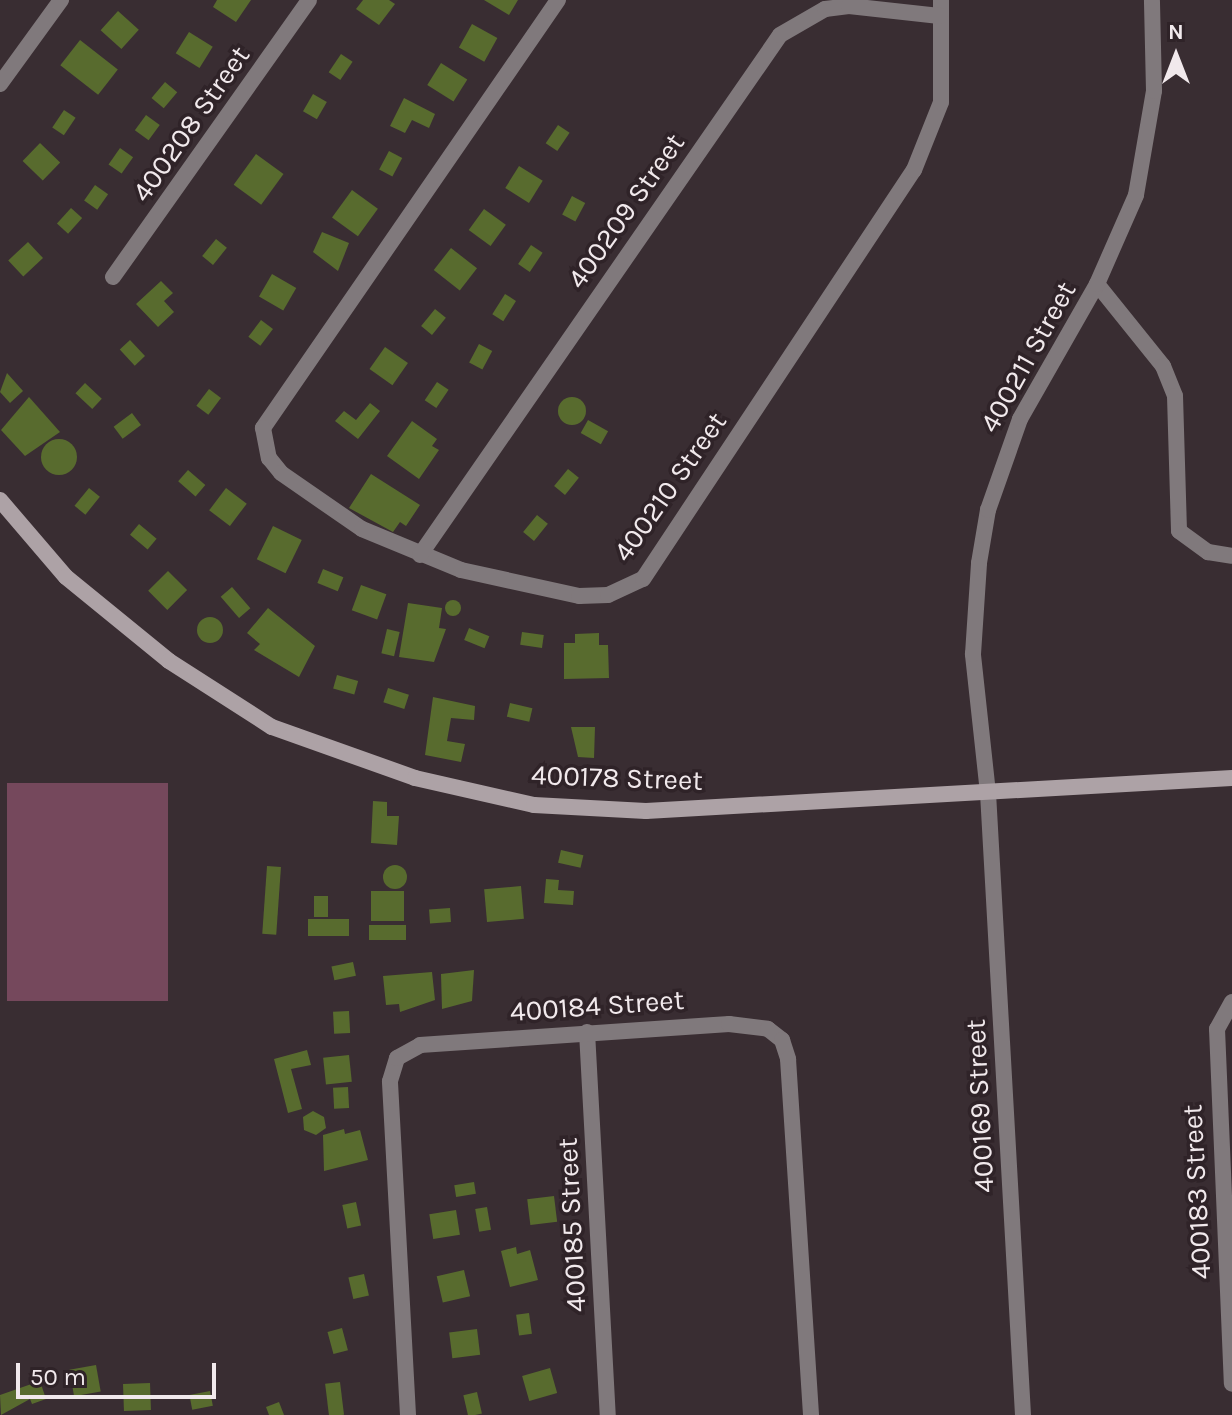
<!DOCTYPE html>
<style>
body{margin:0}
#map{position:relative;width:1232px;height:1415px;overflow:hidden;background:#392d32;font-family:Karla,sans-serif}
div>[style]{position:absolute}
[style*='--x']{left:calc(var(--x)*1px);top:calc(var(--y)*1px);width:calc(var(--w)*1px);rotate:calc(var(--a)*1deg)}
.green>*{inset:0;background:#75485c;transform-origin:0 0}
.building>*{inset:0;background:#586b2e;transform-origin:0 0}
.round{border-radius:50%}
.street>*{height:16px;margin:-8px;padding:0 8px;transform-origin:8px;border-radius:8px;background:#80797c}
.secondary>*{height:16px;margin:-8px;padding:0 8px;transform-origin:8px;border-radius:8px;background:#ada2a6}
span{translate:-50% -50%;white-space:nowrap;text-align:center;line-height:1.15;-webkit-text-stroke:7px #2f2328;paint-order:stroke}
.street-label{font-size:28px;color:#f1e9ec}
.north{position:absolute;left:1136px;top:16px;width:80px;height:80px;-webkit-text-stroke:6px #2f2328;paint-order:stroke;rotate:0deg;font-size:22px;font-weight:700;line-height:32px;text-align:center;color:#f1e9ec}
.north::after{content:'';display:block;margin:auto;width:28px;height:36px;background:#f1e9ec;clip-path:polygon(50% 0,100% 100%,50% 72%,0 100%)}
.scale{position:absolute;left:16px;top:1363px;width:200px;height:36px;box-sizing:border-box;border:4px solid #f1e9ec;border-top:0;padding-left:10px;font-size:24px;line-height:28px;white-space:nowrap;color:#f1e9ec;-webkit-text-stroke:6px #2f2328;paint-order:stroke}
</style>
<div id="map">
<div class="green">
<i style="left:7px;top:783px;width:161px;height:218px"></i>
</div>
<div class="building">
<i style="clip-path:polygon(217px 0,251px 0,236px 22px,213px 7px)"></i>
<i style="clip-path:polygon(363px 0,389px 0,395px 4px,379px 25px,356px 9px)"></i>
<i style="clip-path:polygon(484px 0,518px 0,509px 15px)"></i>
<i style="left:118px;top:11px;width:28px;height:26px;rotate:42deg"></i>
<i style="left:472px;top:24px;width:29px;height:27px;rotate:29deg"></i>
<i style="left:189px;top:32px;width:28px;height:25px;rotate:32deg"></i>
<i style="left:80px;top:40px;width:48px;height:32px;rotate:38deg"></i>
<i style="left:341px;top:54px;width:14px;height:22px;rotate:34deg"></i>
<i style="left:441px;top:63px;width:31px;height:26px;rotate:32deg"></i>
<i style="left:165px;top:82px;width:16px;height:21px;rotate:40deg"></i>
<i style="left:313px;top:94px;width:16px;height:20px;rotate:30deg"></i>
<i style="clip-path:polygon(404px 98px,435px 114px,429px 128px,412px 120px,405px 133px,390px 126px)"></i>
<i style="left:64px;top:110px;width:14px;height:21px;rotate:34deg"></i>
<i style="left:146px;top:115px;width:17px;height:19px;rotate:36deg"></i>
<i style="left:558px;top:125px;width:14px;height:22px;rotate:34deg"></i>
<i style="left:40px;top:143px;width:28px;height:25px;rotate:44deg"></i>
<i style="left:120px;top:148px;width:16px;height:20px;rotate:35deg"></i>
<i style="left:389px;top:151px;width:15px;height:21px;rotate:28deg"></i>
<i style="left:256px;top:154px;width:34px;height:38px;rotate:36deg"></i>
<i style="left:519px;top:166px;width:28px;height:26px;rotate:32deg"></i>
<i style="left:95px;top:185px;width:16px;height:19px;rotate:35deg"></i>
<i style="left:352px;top:190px;width:32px;height:34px;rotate:36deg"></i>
<i style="left:572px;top:196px;width:15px;height:21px;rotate:28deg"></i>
<i style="left:71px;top:208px;width:15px;height:21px;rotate:42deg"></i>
<i style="left:484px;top:209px;width:27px;height:26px;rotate:36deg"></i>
<i style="clip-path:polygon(322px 232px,349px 243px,338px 271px,313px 252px)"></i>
<i style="left:216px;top:239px;width:14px;height:22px;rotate:39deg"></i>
<i style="left:28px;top:242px;width:22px;height:27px;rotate:47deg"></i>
<i style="left:531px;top:245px;width:14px;height:23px;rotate:34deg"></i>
<i style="left:451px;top:248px;width:33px;height:28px;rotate:38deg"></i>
<i style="left:272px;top:274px;width:28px;height:26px;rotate:30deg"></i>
<i style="clip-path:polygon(161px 281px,173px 293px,164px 301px,174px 312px,158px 327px,136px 304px)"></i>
<i style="left:505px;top:294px;width:13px;height:24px;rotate:32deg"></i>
<i style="left:435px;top:309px;width:14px;height:22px;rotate:39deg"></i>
<i style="left:261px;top:320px;width:15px;height:21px;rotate:37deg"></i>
<i style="left:130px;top:340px;width:22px;height:14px;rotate:47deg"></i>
<i style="left:479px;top:344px;width:15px;height:21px;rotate:28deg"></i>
<i style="left:385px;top:347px;width:28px;height:27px;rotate:35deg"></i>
<i style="clip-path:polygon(7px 373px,23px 391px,10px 403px,0 392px)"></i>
<i style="left:437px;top:382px;width:14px;height:22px;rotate:34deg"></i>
<i style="left:85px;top:383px;width:23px;height:14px;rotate:43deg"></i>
<i style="left:209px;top:389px;width:15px;height:21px;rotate:37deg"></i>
<i style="clip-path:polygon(29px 397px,60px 432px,25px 456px,1px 430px)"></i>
<i class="round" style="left:558px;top:397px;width:28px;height:28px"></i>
<i style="clip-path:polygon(370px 403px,380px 411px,358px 439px,335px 421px,344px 411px,356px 420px)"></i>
<i style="left:132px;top:413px;width:15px;height:23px;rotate:53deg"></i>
<i style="left:588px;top:420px;width:23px;height:15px;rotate:29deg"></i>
<i style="clip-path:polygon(412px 421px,437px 439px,432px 446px,439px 450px,419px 479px,387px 456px)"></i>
<i class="round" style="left:41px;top:439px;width:36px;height:36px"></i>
<i style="left:568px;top:469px;width:14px;height:22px;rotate:39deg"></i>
<i style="left:188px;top:470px;width:23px;height:15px;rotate:41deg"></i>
<i style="clip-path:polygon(371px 474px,420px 505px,406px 526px,400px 522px,393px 532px,349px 508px)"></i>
<i style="left:89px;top:488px;width:14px;height:23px;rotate:39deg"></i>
<i style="left:226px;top:488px;width:26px;height:28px;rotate:37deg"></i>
<i style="left:537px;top:515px;width:14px;height:22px;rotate:39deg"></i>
<i style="left:139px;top:524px;width:23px;height:14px;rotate:40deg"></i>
<i style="left:273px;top:526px;width:32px;height:37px;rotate:26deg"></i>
<i style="left:323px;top:569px;width:22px;height:15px;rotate:22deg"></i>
<i style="left:168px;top:571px;width:27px;height:28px;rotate:45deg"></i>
<i style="left:361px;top:585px;width:27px;height:27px;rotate:20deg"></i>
<i style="left:232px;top:587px;width:28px;height:15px;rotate:49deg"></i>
<i class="round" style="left:445px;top:600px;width:16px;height:16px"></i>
<i style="clip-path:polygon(408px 603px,442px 608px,439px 628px,446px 629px,434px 662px,399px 657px)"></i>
<i style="clip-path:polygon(268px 608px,315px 646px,299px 677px,254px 650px,260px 644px,247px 633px)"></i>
<i class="round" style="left:197px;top:617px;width:26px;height:26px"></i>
<i style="left:469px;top:628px;width:22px;height:13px;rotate:22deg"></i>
<i style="left:387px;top:629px;width:13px;height:25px;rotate:13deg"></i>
<i style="left:522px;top:632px;width:22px;height:13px;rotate:8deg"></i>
<i style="clip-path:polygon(599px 633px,599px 645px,608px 645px,609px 678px,564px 679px,564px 643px,575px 643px,575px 634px)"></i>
<i style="left:337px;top:675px;width:22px;height:14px;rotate:16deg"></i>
<i style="left:388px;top:688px;width:22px;height:15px;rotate:18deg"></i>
<i style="clip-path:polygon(433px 697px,475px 706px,474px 720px,451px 718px,447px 741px,465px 744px,461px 762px,425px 755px)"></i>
<i style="left:510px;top:703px;width:23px;height:14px;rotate:13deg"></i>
<i style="clip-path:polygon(571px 727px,595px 727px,594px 758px,578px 757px)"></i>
<i style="clip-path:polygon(373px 801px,387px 802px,387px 816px,399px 816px,397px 845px,371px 843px)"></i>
<i style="left:561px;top:850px;width:23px;height:13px;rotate:13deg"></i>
<i class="round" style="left:383px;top:865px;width:24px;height:24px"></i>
<i style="left:267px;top:866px;width:14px;height:68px;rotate:4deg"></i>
<i style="clip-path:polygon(546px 879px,559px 880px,558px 890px,574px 891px,573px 905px,544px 903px)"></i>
<i style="left:521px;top:886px;width:33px;height:37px;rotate:85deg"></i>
<i style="left:371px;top:891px;width:33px;height:30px"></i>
<i style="left:314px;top:896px;width:14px;height:21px"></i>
<i style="left:450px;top:908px;width:14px;height:21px;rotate:86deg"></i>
<i style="left:308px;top:919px;width:41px;height:17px"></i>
<i style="left:406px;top:925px;width:15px;height:37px;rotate:90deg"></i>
<i style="left:353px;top:962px;width:14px;height:22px;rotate:78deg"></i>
<i style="clip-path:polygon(474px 970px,472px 1001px,442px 1009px,441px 974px)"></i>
<i style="clip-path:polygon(432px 972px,435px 1000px,400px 1012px,399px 1004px,386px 1005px,383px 976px)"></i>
<i style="left:349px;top:1011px;width:22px;height:16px;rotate:87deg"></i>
<i style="clip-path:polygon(307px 1050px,311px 1065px,291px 1069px,302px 1109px,288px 1113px,274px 1059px)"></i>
<i style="left:349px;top:1055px;width:27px;height:26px;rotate:84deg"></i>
<i style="left:348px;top:1087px;width:21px;height:15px;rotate:87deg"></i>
<i style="clip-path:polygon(313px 1111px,324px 1117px,326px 1128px,316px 1135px,304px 1130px,303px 1117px)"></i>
<i style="clip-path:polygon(344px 1129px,345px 1134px,360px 1130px,368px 1160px,324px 1171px,323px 1135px)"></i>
<i style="left:474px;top:1182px;width:12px;height:20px;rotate:81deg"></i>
<i style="left:554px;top:1196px;width:26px;height:27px;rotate:83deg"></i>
<i style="left:356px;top:1202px;width:24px;height:14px;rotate:78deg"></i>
<i style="left:487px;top:1207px;width:23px;height:12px;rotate:80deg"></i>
<i style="left:456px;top:1210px;width:25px;height:27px;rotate:81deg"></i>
<i style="clip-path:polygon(516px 1247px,517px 1254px,530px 1250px,538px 1280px,510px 1287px,501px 1251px)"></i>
<i style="left:464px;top:1270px;width:27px;height:28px;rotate:77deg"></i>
<i style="left:364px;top:1274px;width:22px;height:16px;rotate:77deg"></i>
<i style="left:529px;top:1313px;width:21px;height:13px;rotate:82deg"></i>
<i style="left:342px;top:1328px;width:23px;height:15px;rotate:75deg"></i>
<i style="left:477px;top:1329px;width:26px;height:28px;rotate:83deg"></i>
<i style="left:96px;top:1365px;width:27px;height:27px;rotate:80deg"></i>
<i style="left:550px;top:1368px;width:26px;height:29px;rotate:74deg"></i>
<i style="clip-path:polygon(40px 1381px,46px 1399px,32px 1404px,30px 1399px,1px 1415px,0 1395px)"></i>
<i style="left:340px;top:1382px;width:33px;height:15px;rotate:83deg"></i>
<i style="left:150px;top:1383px;width:27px;height:27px;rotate:88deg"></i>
<i style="left:210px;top:1391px;width:15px;height:21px;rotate:79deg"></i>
<i style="left:477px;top:1392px;width:22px;height:14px;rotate:77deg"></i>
<i style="clip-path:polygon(279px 1402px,284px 1415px,269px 1415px,266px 1407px)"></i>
</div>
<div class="street">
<i style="--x:558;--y:0;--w:520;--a:124.58"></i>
<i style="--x:263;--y:428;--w:31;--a:79"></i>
<i style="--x:269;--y:458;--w:19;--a:51"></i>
<i style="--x:281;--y:473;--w:98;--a:34.7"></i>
<i style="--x:362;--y:529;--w:107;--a:22.5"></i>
<i style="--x:461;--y:570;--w:121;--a:12.4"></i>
<i style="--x:579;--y:596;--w:29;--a:-2"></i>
<i style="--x:608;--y:595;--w:38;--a:-25"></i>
<i style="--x:643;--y:579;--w:491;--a:-56.5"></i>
<i style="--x:914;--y:170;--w:73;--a:-68.3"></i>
<i style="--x:941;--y:102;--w:102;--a:-90"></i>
<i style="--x:0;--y:84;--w:104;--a:-54"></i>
<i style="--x:113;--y:277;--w:339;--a:-54.7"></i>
<i style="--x:1097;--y:284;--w:105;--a:51.2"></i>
<i style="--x:1163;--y:366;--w:32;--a:68"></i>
<i style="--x:1175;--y:396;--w:135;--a:88.3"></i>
<i style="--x:1179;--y:531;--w:36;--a:36"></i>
<i style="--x:1208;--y:552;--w:24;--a:9"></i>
<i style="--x:420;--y:555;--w:632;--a:-55.3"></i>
<i style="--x:780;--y:35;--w:52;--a:-30"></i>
<i style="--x:825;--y:9;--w:24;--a:-7"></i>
<i style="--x:849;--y:6;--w:91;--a:6.3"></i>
<i style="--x:1232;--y:1002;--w:31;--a:119"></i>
<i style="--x:1217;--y:1029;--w:355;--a:87.6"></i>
<i style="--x:587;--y:1032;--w:384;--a:86.9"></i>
<i style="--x:408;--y:1415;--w:334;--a:-93.1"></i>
<i style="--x:390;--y:1081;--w:24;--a:-73"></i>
<i style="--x:397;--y:1058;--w:26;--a:-29"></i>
<i style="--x:420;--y:1045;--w:310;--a:-3.9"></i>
<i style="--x:729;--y:1024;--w:39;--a:7"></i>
<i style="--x:768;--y:1029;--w:18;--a:38"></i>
<i style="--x:782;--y:1040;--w:20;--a:72"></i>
<i style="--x:788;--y:1059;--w:357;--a:86.3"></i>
<i style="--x:1023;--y:1415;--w:623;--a:-93.22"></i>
<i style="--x:988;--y:793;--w:140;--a:-96.2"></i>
<i style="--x:973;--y:654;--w:91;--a:-86.2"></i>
<i style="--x:979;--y:563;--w:54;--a:-80.4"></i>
<i style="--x:988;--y:510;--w:96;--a:-70.6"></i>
<i style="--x:1020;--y:419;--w:155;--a:-60.3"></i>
<i style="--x:1097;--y:284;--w:97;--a:-66.3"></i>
<i style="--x:1136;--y:195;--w:106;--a:-80.2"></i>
<i style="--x:1154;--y:91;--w:91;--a:-91.3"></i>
</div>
<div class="secondary">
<i style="--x:0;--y:500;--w:101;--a:49.4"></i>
<i style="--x:66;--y:577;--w:133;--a:39.2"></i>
<i style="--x:169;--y:661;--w:122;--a:32.7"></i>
<i style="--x:272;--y:727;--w:152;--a:19.6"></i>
<i style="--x:415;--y:778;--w:122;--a:12.8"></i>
<i style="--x:534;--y:805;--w:112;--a:3.1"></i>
<i style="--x:646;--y:811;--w:587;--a:-3.22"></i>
</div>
<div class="street-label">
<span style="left:191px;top:124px;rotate:-55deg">400208 Street</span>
<span style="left:626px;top:211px;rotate:-55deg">400209 Street</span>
<span style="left:1028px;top:357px;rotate:-61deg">400211 Street</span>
<span style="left:670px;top:487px;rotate:-55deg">400210 Street</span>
<span style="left:617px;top:778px;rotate:2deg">400178 Street</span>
<span style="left:597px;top:1006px;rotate:-4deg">400184 Street</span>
<span style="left:980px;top:1106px;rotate:-93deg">400169 Street</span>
<span style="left:1197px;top:1192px;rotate:-93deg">400183 Street</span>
<span style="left:572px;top:1225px;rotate:-93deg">400185 Street</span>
</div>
<div class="north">N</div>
<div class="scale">50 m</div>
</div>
